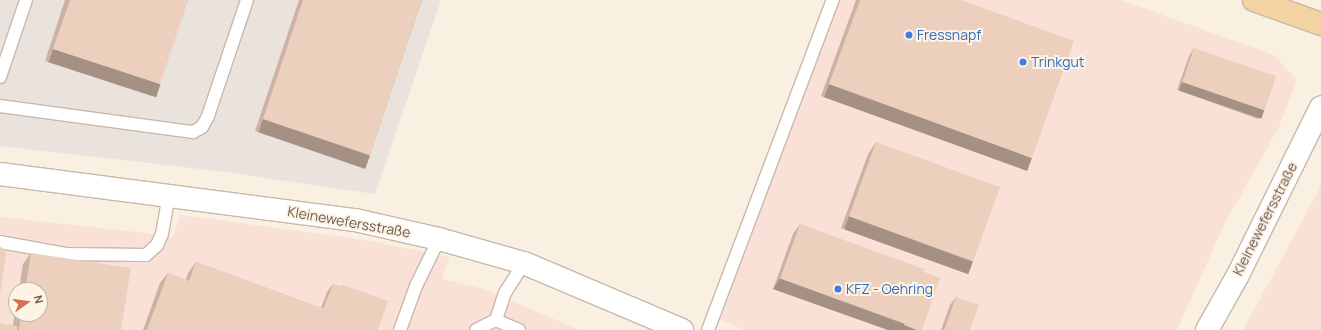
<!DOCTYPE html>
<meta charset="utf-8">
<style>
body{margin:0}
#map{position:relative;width:1321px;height:330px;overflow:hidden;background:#f9f0e2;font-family:Manrope,sans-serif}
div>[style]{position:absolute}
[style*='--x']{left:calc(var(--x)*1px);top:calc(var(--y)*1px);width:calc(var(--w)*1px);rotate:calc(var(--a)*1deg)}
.commercial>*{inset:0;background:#f9e1d7}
.industrial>*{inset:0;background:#e9e2dd}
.roads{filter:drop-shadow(1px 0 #c8b8aa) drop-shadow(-1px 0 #c8b8aa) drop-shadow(0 1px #c8b8aa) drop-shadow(0 -1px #c8b8aa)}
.lane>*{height:12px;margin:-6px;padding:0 6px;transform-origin:6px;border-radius:6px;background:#fff}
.street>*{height:22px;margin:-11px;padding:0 11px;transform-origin:11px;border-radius:11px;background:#fff}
.primary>*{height:22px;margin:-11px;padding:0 11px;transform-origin:11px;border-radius:11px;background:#f2d3a1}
.wall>*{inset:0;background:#cbb2a3}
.shaded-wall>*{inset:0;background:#a59184;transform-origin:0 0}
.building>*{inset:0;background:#eccfbd;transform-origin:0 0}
.dots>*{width:11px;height:11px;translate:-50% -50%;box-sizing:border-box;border:2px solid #fdf4e8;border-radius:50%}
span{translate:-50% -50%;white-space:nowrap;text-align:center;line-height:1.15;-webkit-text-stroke:4px #fdf4e8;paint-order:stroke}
.shop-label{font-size:14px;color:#366cbe}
.left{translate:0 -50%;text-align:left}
.street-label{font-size:14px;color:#6e584b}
.north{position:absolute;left:8px;top:282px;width:40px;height:40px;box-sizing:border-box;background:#fdf4e8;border:1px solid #c4b6a9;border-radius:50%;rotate:76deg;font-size:11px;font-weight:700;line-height:16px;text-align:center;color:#6e584b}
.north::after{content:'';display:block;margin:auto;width:14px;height:18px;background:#d77053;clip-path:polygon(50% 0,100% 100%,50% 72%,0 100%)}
</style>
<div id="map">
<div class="commercial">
<i style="clip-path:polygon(838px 0,1121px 0,1274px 55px,1297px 80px,1279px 127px,1224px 225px,1177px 330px,744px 330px,717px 318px)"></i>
<i style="clip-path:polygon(1321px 186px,1321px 330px,1243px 330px)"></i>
<i style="clip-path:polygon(evenodd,180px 215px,359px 239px,449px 257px,442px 279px,483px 289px,580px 330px,0 330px,0 217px,173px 236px,180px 215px,16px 290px,40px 290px,40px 314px,16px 314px,16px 290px)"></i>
</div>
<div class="industrial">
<i style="clip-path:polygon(0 0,441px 0,375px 194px,218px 171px,0 146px)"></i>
</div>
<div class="roads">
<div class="lane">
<i style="--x:0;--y:77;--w:81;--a:-71.3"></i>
<i style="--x:0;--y:106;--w:195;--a:7.7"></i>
<i style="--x:193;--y:132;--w:10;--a:-29"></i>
<i style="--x:202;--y:127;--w:13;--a:-61"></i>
<i style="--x:208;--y:116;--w:122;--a:-71.4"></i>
<i style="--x:0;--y:242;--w:68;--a:10.2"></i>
<i style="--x:67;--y:254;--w:79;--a:0.7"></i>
<i style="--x:146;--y:255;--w:15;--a:-42"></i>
<i style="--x:157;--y:245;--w:12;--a:-66"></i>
<i style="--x:162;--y:234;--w:39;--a:-80"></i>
<i style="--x:400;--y:330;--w:47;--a:-70"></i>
<i style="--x:416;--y:286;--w:52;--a:-63.9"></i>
<i style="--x:476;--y:330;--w:22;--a:-27"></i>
<i style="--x:519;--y:330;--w:25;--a:-157"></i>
<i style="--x:496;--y:320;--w:28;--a:-72"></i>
<i style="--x:505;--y:293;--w:36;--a:-58"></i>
<i style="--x:708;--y:330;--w:353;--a:-69.3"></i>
</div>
<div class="street">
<i style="--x:0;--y:174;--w:358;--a:7.4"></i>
<i style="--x:355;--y:220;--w:86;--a:12.7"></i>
<i style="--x:439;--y:239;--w:88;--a:15.8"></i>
<i style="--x:524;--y:263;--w:172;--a:23"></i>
<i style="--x:1207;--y:330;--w:63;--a:-60.6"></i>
<i style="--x:1238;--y:275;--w:187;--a:-63.7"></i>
</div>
<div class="primary">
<i style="--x:1254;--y:0;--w:71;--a:19.7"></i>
</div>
</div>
<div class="wall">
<i style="clip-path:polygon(65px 0,188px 0,152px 96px,45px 61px)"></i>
<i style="clip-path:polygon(299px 0,422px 0,370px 155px,362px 166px,255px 131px)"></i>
<i style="clip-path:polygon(856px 0,961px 0,1024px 169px,821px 96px)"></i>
<i style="clip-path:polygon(1194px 48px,1264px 111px,1258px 119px,1177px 90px,1189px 56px)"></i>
<i style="clip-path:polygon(876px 142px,973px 261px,965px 273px,841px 228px,868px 154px)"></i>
<i style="clip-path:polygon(800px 224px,924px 272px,922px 330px,888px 330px,773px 289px,793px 234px)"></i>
<i style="clip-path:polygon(31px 253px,121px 330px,0 330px,13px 325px,16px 307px,16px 314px,40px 314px,40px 290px,19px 290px,23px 264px)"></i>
<i style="clip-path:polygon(196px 262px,321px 308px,327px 292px,333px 284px,341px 287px,343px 285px,378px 330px,143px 330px,160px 283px,168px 273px,186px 280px,188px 273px)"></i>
<i style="clip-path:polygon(956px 297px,970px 330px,941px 330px,950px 305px)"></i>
</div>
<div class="shaded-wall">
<i style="left:53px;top:49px;width:113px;height:14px;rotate:18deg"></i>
<i style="left:1182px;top:82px;width:87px;height:9px;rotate:19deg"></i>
<i style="left:829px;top:84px;width:216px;height:14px;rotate:20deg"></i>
<i style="left:263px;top:119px;width:113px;height:14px;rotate:19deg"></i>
<i style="left:849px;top:216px;width:132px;height:14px;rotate:20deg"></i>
<i style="clip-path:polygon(780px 278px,905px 323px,917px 330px,888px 330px,773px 289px)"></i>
</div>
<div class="building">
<i style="clip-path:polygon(70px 0,188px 0,160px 84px,53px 49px)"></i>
<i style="clip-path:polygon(303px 0,422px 0,370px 155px,263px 119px)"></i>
<i style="clip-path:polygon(860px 0,961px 0,1074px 41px,1032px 158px,829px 84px)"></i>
<i style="left:1194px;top:48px;width:87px;height:36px;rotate:19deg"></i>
<i style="left:876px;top:142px;width:132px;height:79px;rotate:20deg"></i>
<i style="left:800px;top:224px;width:133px;height:58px;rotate:20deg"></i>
<i style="clip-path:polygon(0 246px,1px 247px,6px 253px,0 295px)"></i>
<i style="clip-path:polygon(31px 253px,131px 268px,121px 330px,19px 330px,21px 314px,40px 314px,40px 290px,25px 290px)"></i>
<i style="clip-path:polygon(196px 262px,379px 329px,378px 330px,171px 330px)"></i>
<i style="clip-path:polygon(924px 272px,940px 278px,922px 330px,917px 330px,904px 325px,905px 323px)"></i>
<i style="clip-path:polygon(168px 273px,189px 281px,171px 330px,147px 330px)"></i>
<i style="clip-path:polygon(333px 284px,342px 287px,343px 285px,388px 301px,378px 329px,323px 309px)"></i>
<i style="clip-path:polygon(956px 297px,979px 305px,970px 330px,944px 330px)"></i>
<i style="clip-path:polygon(0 323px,17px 326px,17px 330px,0 330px)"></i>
</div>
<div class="dots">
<i style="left:909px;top:35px;background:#3f7fe0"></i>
<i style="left:1023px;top:62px;background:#3f7fe0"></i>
<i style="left:838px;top:289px;background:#3f7fe0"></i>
</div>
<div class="shop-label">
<span class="left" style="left:917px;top:35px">Fressnapf</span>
<span class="left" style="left:1031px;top:62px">Trinkgut</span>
<span class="left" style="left:846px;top:289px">KFZ - Oehring</span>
</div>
<div class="street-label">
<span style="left:1265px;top:219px;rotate:-63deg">Kleinewefersstraße</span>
<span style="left:349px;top:222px;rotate:10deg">Kleinewefersstraße</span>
</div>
<div class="north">N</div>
</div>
